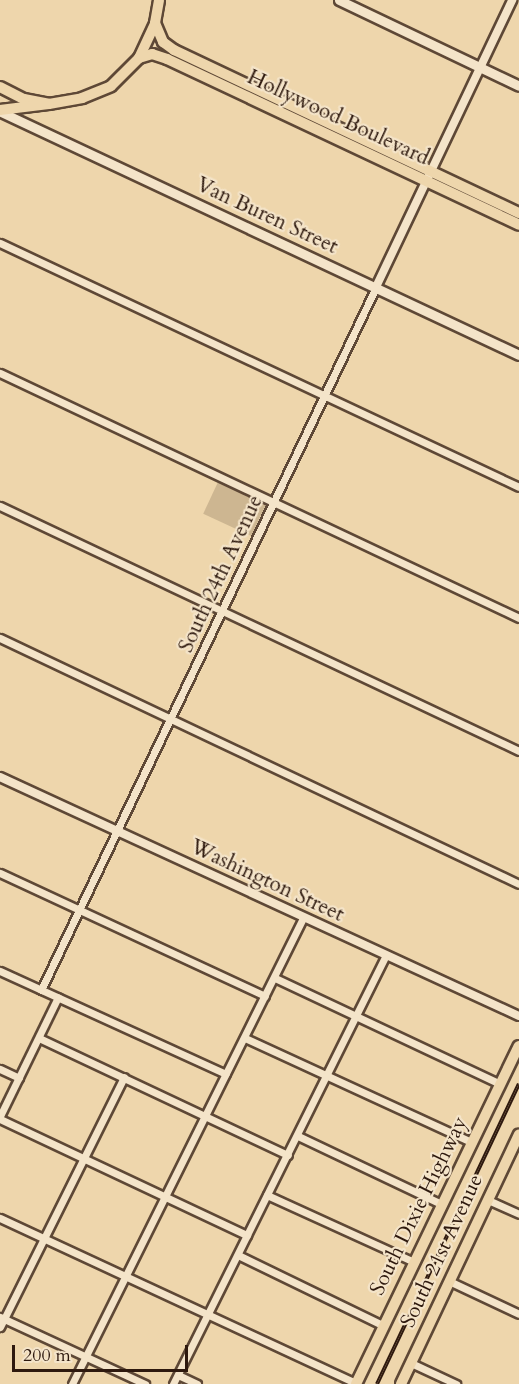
<!DOCTYPE html>
<style>
body{margin:0}
#map{position:relative;width:519px;height:1384px;overflow:hidden;background:#eed6ac;font-family:Cardo,serif}
div>[style]{position:absolute}
[style*='--x']{left:calc(var(--x)*1px);top:calc(var(--y)*1px);width:calc(var(--w)*1px);rotate:calc(var(--a)*1deg)}
.green>*{inset:0;background:#cdb691;transform-origin:0 0}
.roads{filter:drop-shadow(2px 0 #5e4836) drop-shadow(-2px 0 #5e4836) drop-shadow(0 2px #5e4836) drop-shadow(0 -2px #5e4836)}
.minor>*{height:7px;margin:-3.5px;padding:0 3.5px;transform-origin:3.5px;border-radius:3.5px;background:#f4e4c9}
.tertiary>*{height:8px;margin:-4px;padding:0 4px;transform-origin:4px;border-radius:4px;background:#f4e4c9}
.secondary>*{height:9px;margin:-4.5px;padding:0 4.5px;transform-origin:4.5px;border-radius:4.5px;background:#f4e4c9}
.primary>*{height:10px;margin:-5px;padding:0 5px;transform-origin:5px;border-radius:5px;background:#eed6ac}
.trunk>*{height:10px;margin:-5px;padding:0 5px;transform-origin:5px;border-radius:5px;background:#eed6ac}
.rail>*{height:4px;margin-top:-2px;transform-origin:0;background:repeating-linear-gradient(90deg,#f4e4c9 0 4.5px,#2e190e 0 9px);box-sizing:border-box;border-block:2px solid #2e190e}
span{translate:-50% -50%;white-space:nowrap;text-align:center;line-height:1.15;-webkit-text-stroke:4.5px #f4e4c9;paint-order:stroke}
.street-label{font-size:21px;color:#2e190e}
.scale{position:absolute;left:12px;top:1345px;width:176px;height:27px;box-sizing:border-box;border:3px solid #2e190e;border-top:0;padding-left:8px;font-size:18px;line-height:21px;white-space:nowrap;color:#2e190e;-webkit-text-stroke:4px #f4e4c9;paint-order:stroke}
</style>
<div id="map">
<div class="green">
<i style="left:218px;top:482px;width:53px;height:35px;rotate:25deg"></i>
</div>
<div class="roads">
<div class="minor">
<i style="--x:0;--y:243;--w:573;--a:25.18"></i>
<i style="--x:0;--y:373;--w:574;--a:25.27"></i>
<i style="--x:0;--y:506;--w:574;--a:25.27"></i>
<i style="--x:0;--y:638;--w:574;--a:25.36"></i>
<i style="--x:0;--y:873;--w:292;--a:24.9"></i>
<i style="--x:0;--y:971;--w:248;--a:24.5"></i>
<i style="--x:275;--y:978;--w:249;--a:25.2"></i>
<i style="--x:41;--y:990;--w:779;--a:-64.52"></i>
<i style="--x:39;--y:1038;--w:275;--a:25.2"></i>
<i style="--x:245;--y:1038;--w:249;--a:24.7"></i>
<i style="--x:0;--y:1069;--w:21;--a:25"></i>
<i style="--x:0;--y:1116;--w:132;--a:-64"></i>
<i style="--x:0;--y:1119;--w:273;--a:25.2"></i>
<i style="--x:298;--y:1136;--w:158;--a:25.4"></i>
<i style="--x:267;--y:1195;--w:162;--a:24.5"></i>
<i style="--x:488;--y:1200;--w:34;--a:24"></i>
<i style="--x:0;--y:1218;--w:392;--a:24.9"></i>
<i style="--x:238;--y:1255;--w:162;--a:25.9"></i>
<i style="--x:449;--y:1281;--w:77;--a:25.2"></i>
<i style="--x:0;--y:1317;--w:160;--a:24.8"></i>
<i style="--x:0;--y:1327;--w:279;--a:-63.6"></i>
<i style="--x:411;--y:1363;--w:50;--a:25"></i>
<i style="--x:178;--y:1375;--w:21;--a:25"></i>
<i style="--x:72;--y:1384;--w:520;--a:-63.63"></i>
<i style="--x:173;--y:1384;--w:479;--a:-63.6"></i>
</div>
<div class="tertiary">
<i style="--x:376;--y:287;--w:318;--a:-64.6"></i>
<i style="--x:0;--y:777;--w:571;--a:24.73"></i>
</div>
<div class="secondary">
<i style="--x:339;--y:0;--w:199;--a:25.5"></i>
<i style="--x:1;--y:112;--w:572;--a:25.13"></i>
</div>
<div class="primary">
<i style="--x:155;--y:23;--w:21;--a:67"></i>
<i style="--x:163;--y:42;--w:14;--a:36"></i>
<i style="--x:174;--y:50;--w:382;--a:25.3"></i>
<i style="--x:139;--y:58;--w:14;--a:-17"></i>
<i style="--x:152;--y:54;--w:16;--a:18"></i>
<i style="--x:167;--y:59;--w:389;--a:25.2"></i>
<i style="--x:0;--y:87;--w:27;--a:27"></i>
<i style="--x:24;--y:99;--w:25;--a:11"></i>
<i style="--x:49;--y:104;--w:34;--a:-10"></i>
<i style="--x:82;--y:98;--w:31;--a:-22"></i>
<i style="--x:111;--y:86;--w:40;--a:-45"></i>
<i style="--x:139;--y:58;--w:38;--a:-65"></i>
<i style="--x:155;--y:23;--w:23;--a:-80"></i>
<i style="--x:356;--y:1384;--w:375;--a:-64.3"></i>
<i style="--x:401;--y:1384;--w:276;--a:-64.7"></i>
</div>
<div class="trunk">
<i style="--x:0;--y:110;--w:49;--a:-7"></i>
</div>
</div>
<div class="rail">
<i style="--x:377;--y:1384;--w:332;--a:-64.7"></i>
</div>
<div class="street-label">
<span style="left:338px;top:118px;rotate:25deg">Hollywood Boulevard</span>
<span style="left:267px;top:216px;rotate:25deg">Van Buren Street</span>
<span style="left:221px;top:574px;rotate:-65deg">South 24th Avenue</span>
<span style="left:267px;top:881px;rotate:25deg">Washington Street</span>
<span style="left:419px;top:1206px;rotate:-64deg">South Dixie Highway</span>
<span style="left:442px;top:1251px;rotate:-65deg">South 21st Avenue</span>
</div>
<div class="scale">200 m</div>
</div>
